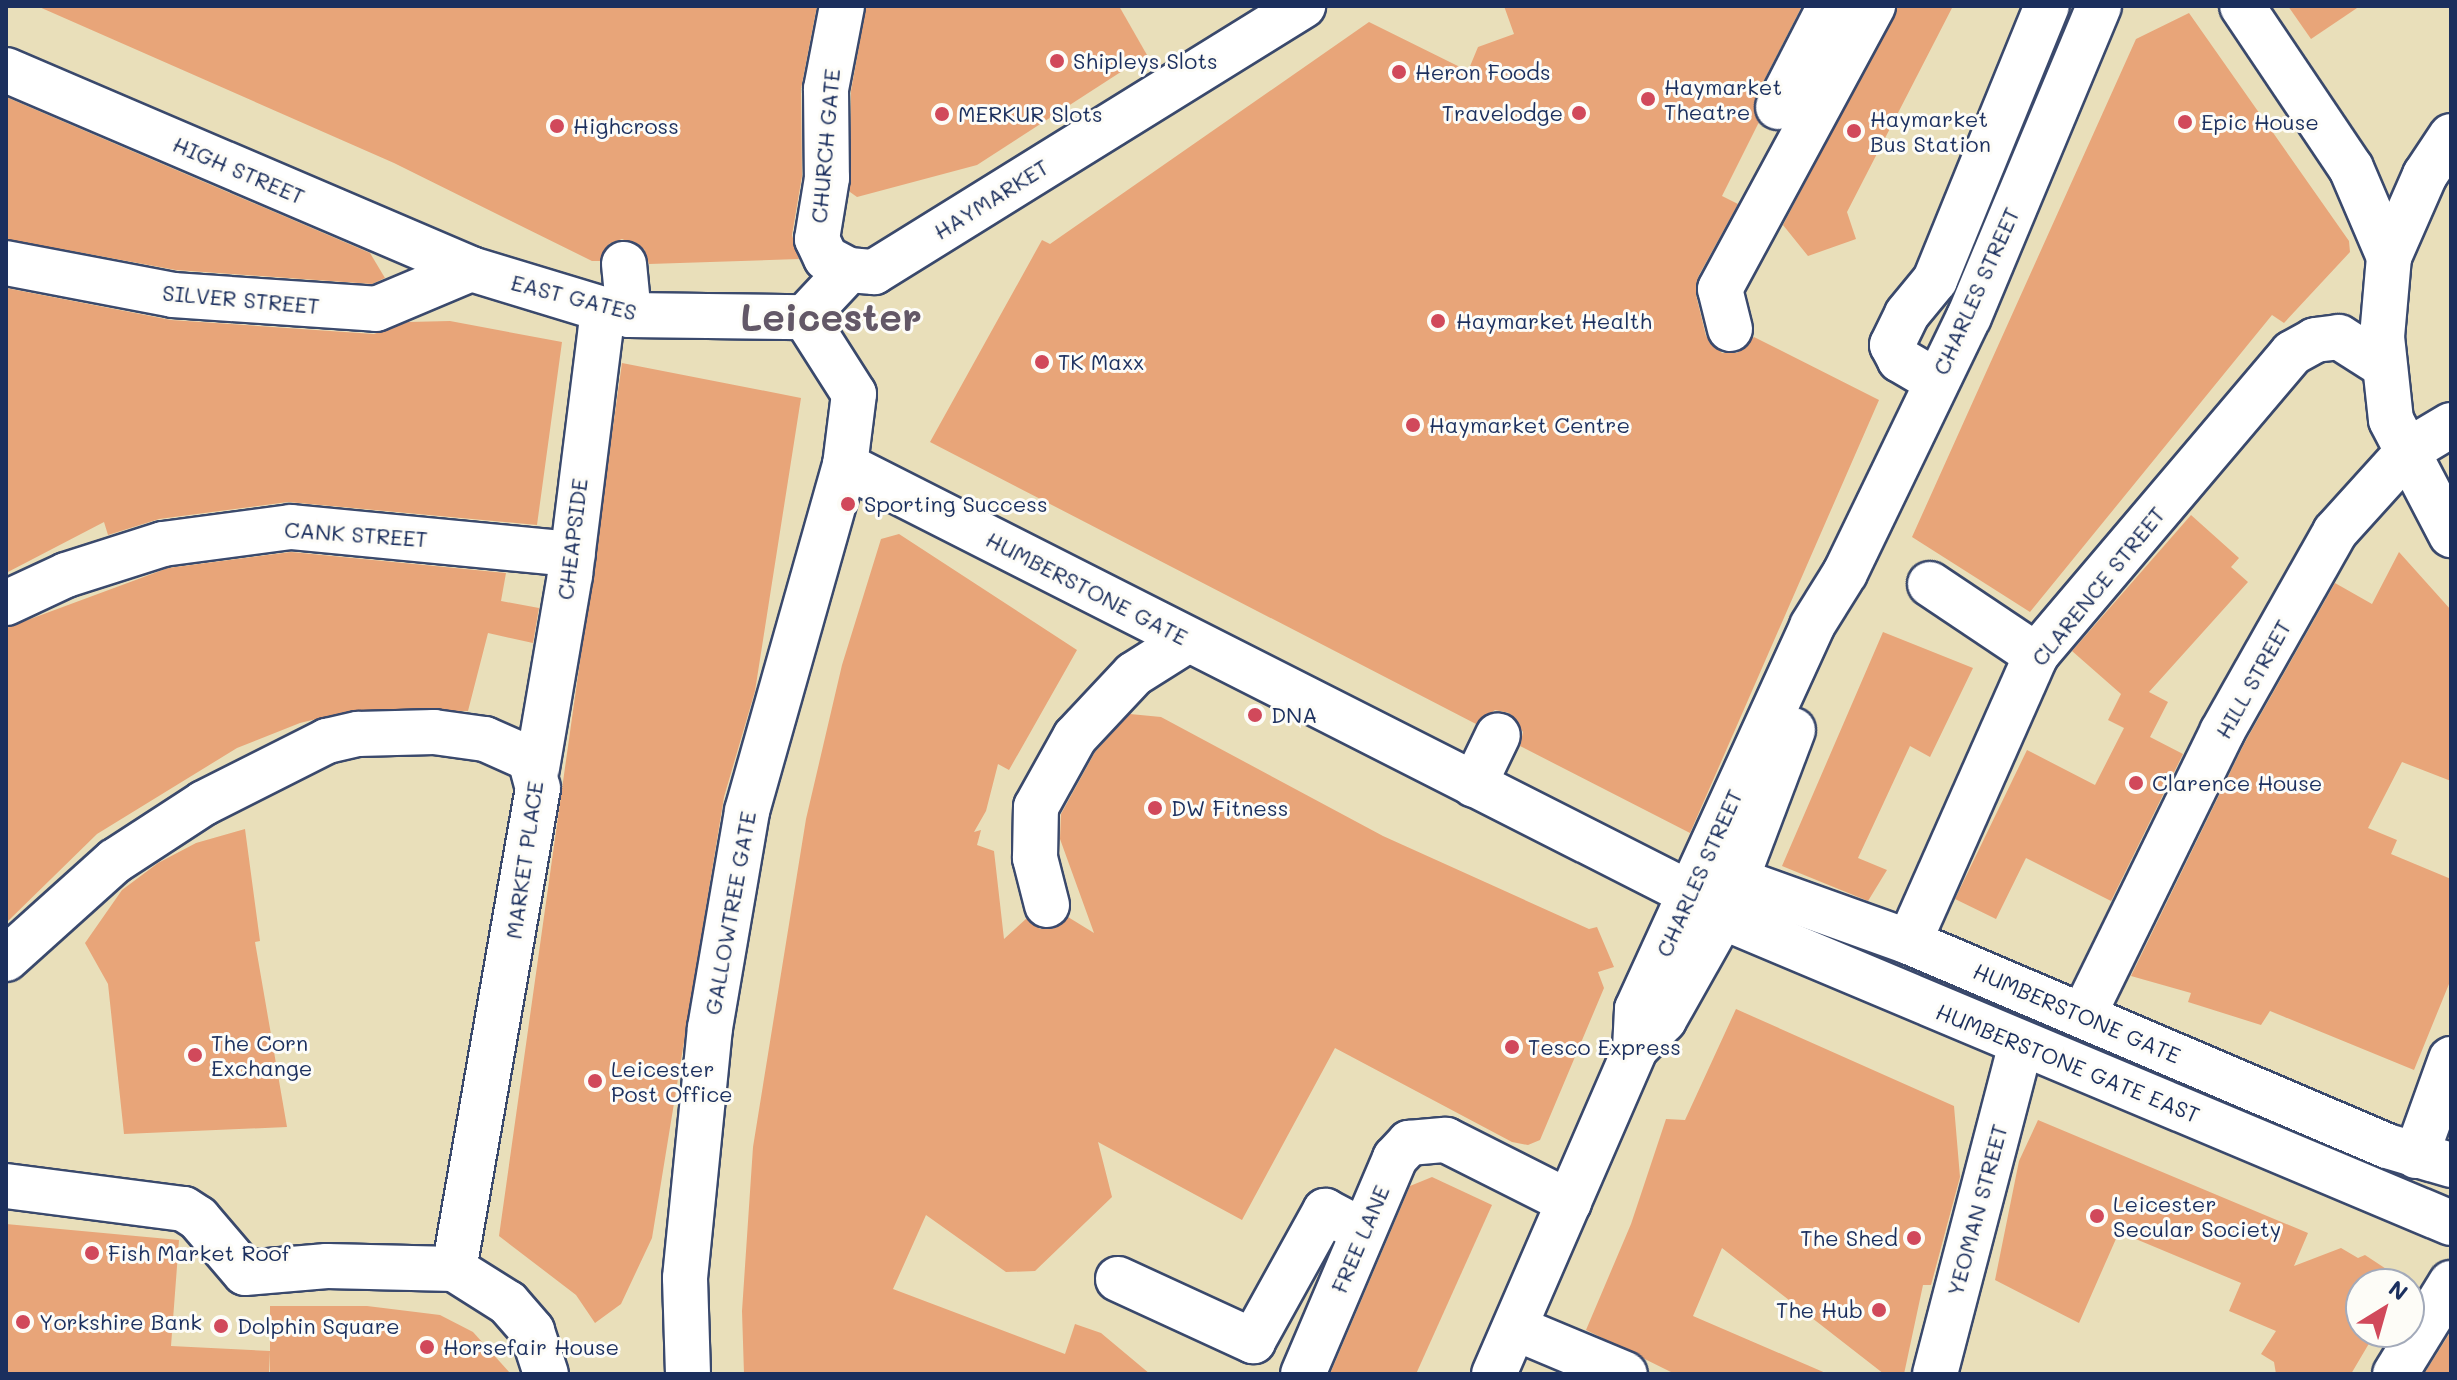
<!DOCTYPE html>
<style>
body{margin:0}
#map{position:relative;width:2457px;height:1380px;overflow:hidden;background:#e9dfba;font-family:Mali,sans-serif}
div>[style]{position:absolute}
[style*='--x']{left:calc(var(--x)*1px);top:calc(var(--y)*1px);width:calc(var(--w)*1px);rotate:calc(var(--a)*1deg)}
.building>*{inset:0;background:#e8a579}
.roads{filter:drop-shadow(2px 0 #3a496c) drop-shadow(-2px 0 #3a496c) drop-shadow(0 2px #3a496c) drop-shadow(0 -2px #3a496c)}
.minor>*{height:44px;margin:-22px;padding:0 22px;transform-origin:22px;border-radius:22px;background:#fff}
.dots>*{width:22px;height:22px;translate:-50% -50%;box-sizing:border-box;border:4px solid #fdfcf7;border-radius:50%}
span{translate:-50% -50%;white-space:nowrap;text-align:center;line-height:1.15;-webkit-text-stroke:6px #fdfcf7;paint-order:stroke}
.poi-label{font-size:22px;color:#1b2f5e}
.left{translate:0 -50%;text-align:left}
.right{translate:-100% -50%;text-align:right}
.street-label{font-size:22px;color:#1b2f5e}
.town-label{font-size:38px;color:#635867;font-weight:700}
.frame{position:absolute;inset:0;border:8px solid #1b2f5e;pointer-events:none}
.north{position:absolute;left:2345px;top:1268px;width:80px;height:80px;box-sizing:border-box;background:#fdfcf7;border:2px solid #a3aaba;border-radius:50%;rotate:37deg;font-size:22px;font-weight:700;line-height:32px;text-align:center;color:#1b2f5e}
.north::after{content:'';display:block;margin:auto;width:28px;height:36px;background:#d1495b;clip-path:polygon(50% 0,100% 100%,50% 72%,0 100%)}
</style>
<div id="map">
<div class="building">
<i style="clip-path:polygon(37px 6px,817px 6px,801px 89px,802px 176px,792px 235px,799px 259px,649px 264px,644px 249px,622px 239px,609px 244px,600px 261px,592px 261px,394px 163px)"></i>
<i style="clip-path:polygon(866px 6px,1119px 6px,1147px 55px,977px 165px,857px 197px,850px 192px,851px 91px)"></i>
<i style="clip-path:polygon(1504px 6px,1802px 6px,1756px 96px,1759px 122px,1722px 196px,1738px 204px,1698px 277px,1696px 295px,1706px 336px,1722px 353px,1737px 353px,1754px 337px,1879px 400px,1690px 833px,1520px 746px,1523px 732px,1509px 713px,1495px 710px,1476px 724px,930px 442px,1042px 240px,1050px 244px,1369px 22px,1468px 71px,1478px 47px,1514px 34px)"></i>
<i style="clip-path:polygon(1898px 6px,1953px 6px,1847px 212px,1856px 239px,1808px 256px,1783px 225px)"></i>
<i style="clip-path:polygon(2288px 6px,2360px 6px,2311px 39px)"></i>
<i style="clip-path:polygon(2189px 13px,2349px 241px,2350px 252px,2284px 323px,2272px 315px,2030px 612px,1912px 537px,2136px 39px)"></i>
<i style="clip-path:polygon(6px 97px,370px 253px,385px 278px,372px 284px,176px 270px,6px 239px)"></i>
<i style="clip-path:polygon(6px 288px,171px 320px,374px 334px,408px 322px,450px 321px,562px 342px,537px 525px,288px 502px,159px 519px,108px 535px,104px 522px,6px 573px)"></i>
<i style="clip-path:polygon(622px 363px,801px 398px,755px 691px,724px 797px,652px 1238px,621px 1304px,595px 1323px,576px 1295px,499px 1236px)"></i>
<i style="clip-path:polygon(2191px 515px,2239px 558px,2231px 567px,2248px 582px,2149px 692px,2168px 702px,2150px 737px,2183px 754px,2111px 901px,2026px 858px,1996px 919px,1955px 899px,2027px 750px,2095px 785px,2124px 728px,2108px 720px,2121px 694px,2072px 651px)"></i>
<i style="clip-path:polygon(899px 534px,1077px 650px,1009px 770px,998px 764px,986px 811px,974px 832px,981px 830px,977px 845px,994px 851px,1004px 939px,1027px 918px,1040px 929px,1052px 929px,1068px 917px,1094px 933px,1060px 839px,1061px 814px,1095px 752px,1130px 714px,1161px 717px,1383px 836px,1589px 929px,1597px 927px,1614px 967px,1598px 972px,1604px 988px,1540px 1140px,1528px 1145px,1512px 1142px,1335px 1048px,1242px 1220px,1098px 1142px,1112px 1197px,1035px 1271px,1006px 1272px,926px 1215px,893px 1289px,1065px 1354px,1075px 1324px,1101px 1333px,1150px 1374px,744px 1374px,742px 1311px,753px 1147px,806px 819px,842px 665px,881px 539px)"></i>
<i style="clip-path:polygon(291px 552px,506px 573px,501px 601px,539px 608px,533px 643px,488px 633px,468px 711px,353px 710px,300px 723px,237px 748px,97px 834px,6px 923px,6px 628px,168px 568px)"></i>
<i style="clip-path:polygon(2399px 552px,2451px 610px,2451px 781px,2402px 762px,2368px 828px,2397px 840px,2391px 854px,2451px 879px,2451px 979px,2414px 1070px,2270px 1011px,2261px 1025px,2188px 1002px,2191px 993px,2131px 976px,2244px 744px,2335px 583px,2372px 604px)"></i>
<i style="clip-path:polygon(1883px 632px,1973px 668px,1930px 757px,1910px 746px,1858px 858px,1887px 870px,1868px 901px,1782px 866px)"></i>
<i style="clip-path:polygon(245px 829px,260px 941px,255px 942px,287px 1127px,124px 1134px,108px 984px,85px 943px,122px 890px,158px 863px,196px 843px)"></i>
<i style="clip-path:polygon(1736px 1009px,1954px 1106px,1960px 1177px,1931px 1285px,1923px 1285px,1904px 1374px,1884px 1374px,1722px 1248px,1693px 1316px,1828px 1374px,1675px 1374px,1586px 1330px,1631px 1224px,1666px 1119px,1685px 1120px)"></i>
<i style="clip-path:polygon(2038px 1120px,2308px 1233px,2294px 1266px,2341px 1248px,2358px 1258px,2365px 1255px,2409px 1284px,2361px 1284px,2361px 1332px,2374px 1335px,2351px 1374px,2276px 1374px,2274px 1362px,2261px 1354px,2276px 1331px,2229px 1311px,2241px 1283px,2119px 1232px,2079px 1323px,1995px 1280px,2019px 1161px)"></i>
<i style="clip-path:polygon(1432px 1177px,1492px 1205px,1416px 1374px,1330px 1374px,1410px 1186px)"></i>
<i style="clip-path:polygon(6px 1224px,179px 1240px,171px 1346px,270px 1351px,269px 1374px,6px 1374px)"></i>
<i style="clip-path:polygon(270px 1306px,367px 1306px,440px 1315px,473px 1332px,511px 1374px,270px 1374px)"></i>
<i style="clip-path:polygon(2451px 1331px,2451px 1374px,2424px 1374px)"></i>
</div>
<div class="roads">
<div class="minor">
<i style="--x:842;--y:6;--w:85;--a:100.9"></i>
<i style="--x:826;--y:89;--w:89;--a:89.4"></i>
<i style="--x:827;--y:178;--w:62;--a:99.3"></i>
<i style="--x:817;--y:239;--w:21;--a:65"></i>
<i style="--x:826;--y:258;--w:26;--a:28"></i>
<i style="--x:849;--y:270;--w:25;--a:5"></i>
<i style="--x:874;--y:272;--w:505;--a:-31.8"></i>
<i style="--x:2242;--y:6;--w:195;--a:56.1"></i>
<i style="--x:2351;--y:168;--w:97;--a:66.9"></i>
<i style="--x:6;--y:70;--w:506;--a:23.17"></i>
<i style="--x:471;--y:269;--w:138;--a:16.9"></i>
<i style="--x:603;--y:309;--w:27;--a:13"></i>
<i style="--x:629;--y:315;--w:176;--a:0.7"></i>
<i style="--x:805;--y:317;--w:64;--a:-46.9"></i>
<i style="--x:1778;--y:107;--w:114;--a:-62.8"></i>
<i style="--x:2451;--y:136;--w:47;--a:123.7"></i>
<i style="--x:2425;--y:175;--w:90;--a:113.7"></i>
<i style="--x:2389;--y:257;--w:80;--a:95"></i>
<i style="--x:2382;--y:337;--w:83;--a:83.8"></i>
<i style="--x:2391;--y:420;--w:130;--a:62.4"></i>
<i style="--x:6;--y:263;--w:170;--a:10.8"></i>
<i style="--x:173;--y:295;--w:203;--a:3.9"></i>
<i style="--x:376;--y:309;--w:103;--a:-22.8"></i>
<i style="--x:624;--y:264;--w:51;--a:84.4"></i>
<i style="--x:805;--y:317;--w:91;--a:57.5"></i>
<i style="--x:854;--y:394;--w:72;--a:97.2"></i>
<i style="--x:845;--y:465;--w:946;--a:26.89"></i>
<i style="--x:1730;--y:329;--w:41;--a:-104"></i>
<i style="--x:1720;--y:289;--w:322;--a:-61.6"></i>
<i style="--x:1936;--y:381;--w:42;--a:-149.7"></i>
<i style="--x:1900;--y:360;--w:17;--a:-118"></i>
<i style="--x:1892;--y:345;--w:34;--a:-64"></i>
<i style="--x:1907;--y:314;--w:44;--a:-50.5"></i>
<i style="--x:1935;--y:280;--w:296;--a:-67.8"></i>
<i style="--x:1930;--y:584;--w:128;--a:33.8"></i>
<i style="--x:6;--y:603;--w:66;--a:-25"></i>
<i style="--x:66;--y:575;--w:102;--a:-17.7"></i>
<i style="--x:163;--y:544;--w:129;--a:-7.6"></i>
<i style="--x:291;--y:527;--w:283;--a:5.5"></i>
<i style="--x:537;--y:768;--w:196;--a:-80.3"></i>
<i style="--x:570;--y:575;--w:268;--a:-82.9"></i>
<i style="--x:1474;--y:785;--w:55;--a:-64.4"></i>
<i style="--x:1711;--y:871;--w:210;--a:19.7"></i>
<i style="--x:1909;--y:942;--w:520;--a:23.11"></i>
<i style="--x:2387;--y:1146;--w:67;--a:16.5"></i>
<i style="--x:1047;--y:905;--w:49;--a:-104.3"></i>
<i style="--x:1035;--y:858;--w:51;--a:-88.9"></i>
<i style="--x:1036;--y:807;--w:80;--a:-60.9"></i>
<i style="--x:1075;--y:737;--w:86;--a:-46.9"></i>
<i style="--x:1134;--y:674;--w:64;--a:-32.2"></i>
<i style="--x:1694;--y:905;--w:821;--a:22.79"></i>
<i style="--x:1909;--y:942;--w:314;--a:-66.1"></i>
<i style="--x:2036;--y:655;--w:396;--a:-49.7"></i>
<i style="--x:2292;--y:353;--w:26;--a:-29"></i>
<i style="--x:2315;--y:340;--w:24;--a:-7"></i>
<i style="--x:2339;--y:337;--w:52;--a:32.5"></i>
<i style="--x:6;--y:959;--w:147;--a:-42"></i>
<i style="--x:115;--y:861;--w:106;--a:-33.1"></i>
<i style="--x:204;--y:803;--w:138;--a:-26.8"></i>
<i style="--x:327;--y:741;--w:32;--a:-13"></i>
<i style="--x:358;--y:734;--w:76;--a:-1.5"></i>
<i style="--x:434;--y:732;--w:51;--a:7.8"></i>
<i style="--x:485;--y:739;--w:49;--a:24"></i>
<i style="--x:530;--y:759;--w:30;--a:75"></i>
<i style="--x:538;--y:788;--w:488;--a:99.9"></i>
<i style="--x:2084;--y:1014;--w:314;--a:-63.9"></i>
<i style="--x:2222;--y:732;--w:230;--a:-60.5"></i>
<i style="--x:2335;--y:532;--w:110;--a:-47.9"></i>
<i style="--x:2409;--y:450;--w:49;--a:-30.8"></i>
<i style="--x:1635;--y:1049;--w:40;--a:-87.1"></i>
<i style="--x:1637;--y:1009;--w:421;--a:-65.4"></i>
<i style="--x:1812;--y:626;--w:62;--a:-58.1"></i>
<i style="--x:1845;--y:573;--w:284;--a:-64.2"></i>
<i style="--x:1969;--y:317;--w:337;--a:-67.3"></i>
<i style="--x:2416;--y:1156;--w:103;--a:-70.2"></i>
<i style="--x:6;--y:1186;--w:179;--a:7.4"></i>
<i style="--x:184;--y:1209;--w:17;--a:33"></i>
<i style="--x:198;--y:1218;--w:72;--a:49.5"></i>
<i style="--x:245;--y:1273;--w:82;--a:-4.9"></i>
<i style="--x:327;--y:1266;--w:127;--a:1.4"></i>
<i style="--x:454;--y:1269;--w:64;--a:32.2"></i>
<i style="--x:508;--y:1303;--w:37;--a:49"></i>
<i style="--x:532;--y:1331;--w:45;--a:72"></i>
<i style="--x:1118;--y:1279;--w:149;--a:24.7"></i>
<i style="--x:1253;--y:1341;--w:149;--a:-61"></i>
<i style="--x:1325;--y:1211;--w:43;--a:27.8"></i>
<i style="--x:1515;--y:1328;--w:119;--a:22.7"></i>
<i style="--x:688;--y:1374;--w:96;--a:-91.8"></i>
<i style="--x:685;--y:1278;--w:251;--a:-84.3"></i>
<i style="--x:710;--y:1028;--w:220;--a:-80.3"></i>
<i style="--x:747;--y:811;--w:360;--a:-74.2"></i>
<i style="--x:1303;--y:1374;--w:235;--a:-66.9"></i>
<i style="--x:1395;--y:1158;--w:21;--a:-47"></i>
<i style="--x:1409;--y:1143;--w:37;--a:-5"></i>
<i style="--x:1446;--y:1140;--w:138;--a:26.8"></i>
<i style="--x:1494;--y:1374;--w:354;--a:-66.5"></i>
<i style="--x:1635;--y:1049;--w:41;--a:-45"></i>
<i style="--x:1664;--y:1020;--w:118;--a:-60.6"></i>
<i style="--x:1722;--y:917;--w:200;--a:-69.2"></i>
<i style="--x:1935;--y:1374;--w:338;--a:-75.4"></i>
<i style="--x:2395;--y:1374;--w:107;--a:-58.4"></i>
</div>
</div>
<div class="dots">
<i style="left:1057px;top:61px;background:#d1495b"></i>
<i style="left:1399px;top:72px;background:#d1495b"></i>
<i style="left:1648px;top:99px;background:#d1495b"></i>
<i style="left:1579px;top:113px;background:#d1495b"></i>
<i style="left:942px;top:114px;background:#d1495b"></i>
<i style="left:2185px;top:122px;background:#d1495b"></i>
<i style="left:557px;top:126px;background:#d1495b"></i>
<i style="left:1854px;top:131px;background:#d1495b"></i>
<i style="left:1438px;top:321px;background:#d1495b"></i>
<i style="left:1042px;top:362px;background:#d1495b"></i>
<i style="left:1413px;top:425px;background:#d1495b"></i>
<i style="left:848px;top:504px;background:#d1495b"></i>
<i style="left:1255px;top:715px;background:#d1495b"></i>
<i style="left:2136px;top:783px;background:#d1495b"></i>
<i style="left:1155px;top:808px;background:#d1495b"></i>
<i style="left:1512px;top:1047px;background:#d1495b"></i>
<i style="left:195px;top:1055px;background:#d1495b"></i>
<i style="left:595px;top:1081px;background:#d1495b"></i>
<i style="left:2097px;top:1216px;background:#d1495b"></i>
<i style="left:1914px;top:1238px;background:#d1495b"></i>
<i style="left:92px;top:1253px;background:#d1495b"></i>
<i style="left:1879px;top:1310px;background:#d1495b"></i>
<i style="left:23px;top:1322px;background:#d1495b"></i>
<i style="left:221px;top:1326px;background:#d1495b"></i>
<i style="left:427px;top:1347px;background:#d1495b"></i>
</div>
<div class="poi-label">
<span class="left" style="left:1073px;top:61px">Shipleys Slots</span>
<span class="left" style="left:1415px;top:72px">Heron Foods</span>
<span class="left" style="left:1664px;top:99px">Haymarket<br>Theatre</span>
<span class="right" style="left:1563px;top:113px">Travelodge</span>
<span class="left" style="left:958px;top:114px">MERKUR Slots</span>
<span class="left" style="left:1870px;top:131px">Haymarket<br>Bus Station</span>
<span class="left" style="left:2201px;top:122px">Epic House</span>
<span class="left" style="left:573px;top:126px">Highcross</span>
<span class="left" style="left:1456px;top:321px">Haymarket Health</span>
<span class="left" style="left:1058px;top:362px">TK Maxx</span>
<span class="left" style="left:1429px;top:425px">Haymarket Centre</span>
<span class="left" style="left:864px;top:504px">Sporting Success</span>
<span class="left" style="left:1271px;top:715px">DNA</span>
<span class="left" style="left:2152px;top:783px">Clarence House</span>
<span class="left" style="left:1171px;top:808px">DW Fitness</span>
<span class="left" style="left:211px;top:1055px">The Corn<br>Exchange</span>
<span class="left" style="left:1528px;top:1047px">Tesco Express</span>
<span class="left" style="left:611px;top:1081px">Leicester<br>Post Office</span>
<span class="left" style="left:2113px;top:1216px">Leicester<br>Secular Society</span>
<span class="right" style="left:1898px;top:1238px">The Shed</span>
<span class="left" style="left:108px;top:1253px">Fish Market Roof</span>
<span class="right" style="left:1863px;top:1310px">The Hub</span>
<span class="left" style="left:39px;top:1322px">Yorkshire Bank</span>
<span class="left" style="left:237px;top:1326px">Dolphin Square</span>
<span class="left" style="left:443px;top:1347px">Horsefair House</span>
</div>
<div class="street-label">
<span style="left:825px;top:146px;rotate:-85deg">CHURCH GATE</span>
<span style="left:239px;top:170px;rotate:23deg">HIGH STREET</span>
<span style="left:991px;top:199px;rotate:-32deg">HAYMARKET</span>
<span style="left:1976px;top:291px;rotate:-66deg">CHARLES STREET</span>
<span style="left:574px;top:297px;rotate:14deg">EAST GATES</span>
<span style="left:241px;top:299px;rotate:5deg">SILVER STREET</span>
<span style="left:356px;top:534px;rotate:4deg">CANK STREET</span>
<span style="left:572px;top:539px;rotate:-83deg">CHEAPSIDE</span>
<span style="left:2098px;top:586px;rotate:-51deg">CLARENCE STREET</span>
<span style="left:1087px;top:588px;rotate:27deg">HUMBERSTONE GATE</span>
<span style="left:2253px;top:679px;rotate:-61deg">HILL STREET</span>
<span style="left:524px;top:860px;rotate:-82deg">MARKET PLACE</span>
<span style="left:1699px;top:873px;rotate:-66deg">CHARLES STREET</span>
<span style="left:730px;top:913px;rotate:-80deg">GALLOWTREE GATE</span>
<span style="left:2077px;top:1013px;rotate:23deg">HUMBERSTONE GATE</span>
<span style="left:2068px;top:1063px;rotate:22deg">HUMBERSTONE GATE EAST</span>
<span style="left:1977px;top:1210px;rotate:-75deg">YEOMAN STREET</span>
<span style="left:1360px;top:1239px;rotate:-67deg">FREE LANE</span>
</div>
<div class="town-label">
<span style="left:831px;top:317px">Leicester</span>
</div>
<div class="frame"></div>
<div class="north">N</div>
</div>
